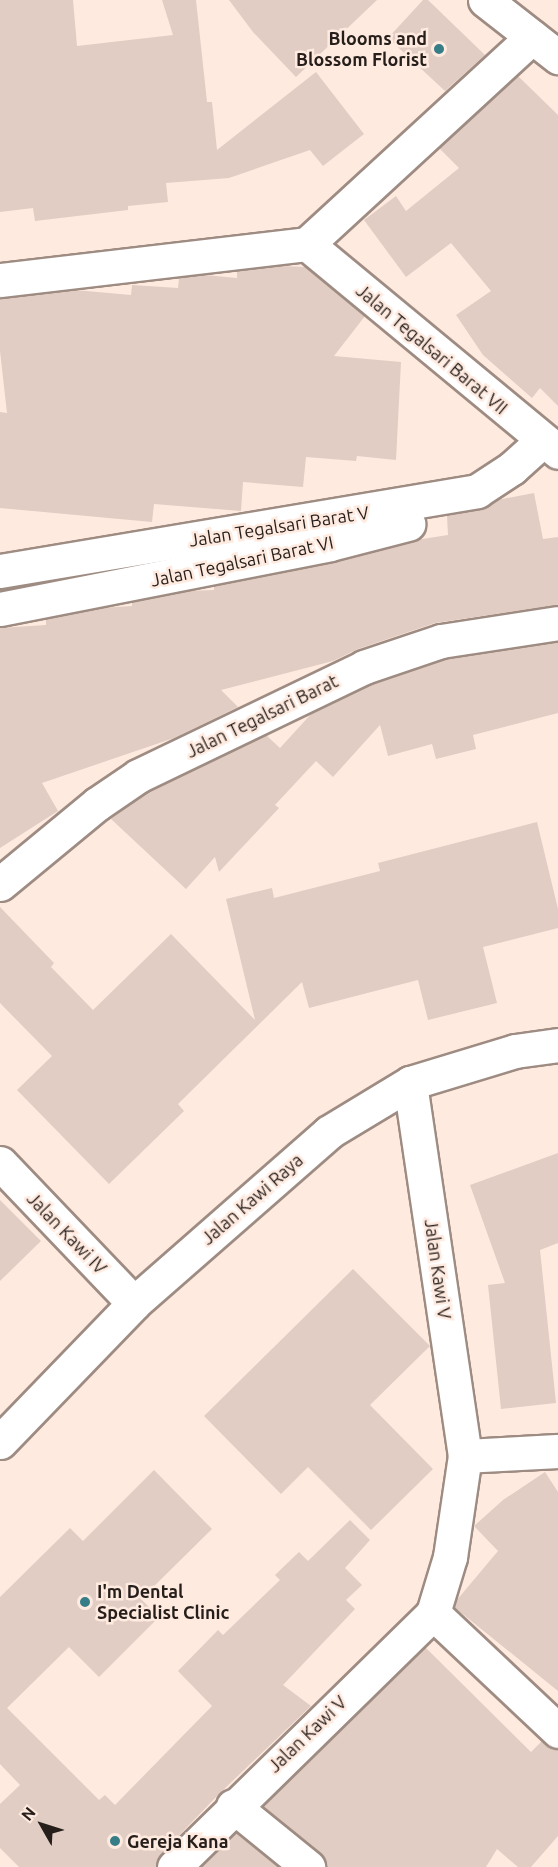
<!DOCTYPE html>
<style>
body{margin:0}
#map{position:relative;width:558px;height:1867px;overflow:hidden;background:#ffeae0;font-family:Ubuntu,sans-serif}
div>[style]{position:absolute}
[style*='--x']{left:calc(var(--x)*1px);top:calc(var(--y)*1px);width:calc(var(--w)*1px);rotate:calc(var(--a)*1deg)}
.building>*{inset:0;background:#e1cdc3}
.roads{filter:drop-shadow(2px 0 #9e8c83) drop-shadow(-2px 0 #9e8c83) drop-shadow(0 2px #9e8c83) drop-shadow(0 -2px #9e8c83)}
.minor>*{height:33px;margin:-16.5px;padding:0 16.5px;transform-origin:16.5px;border-radius:16.5px;background:#fff}
.secondary>*{height:33px;margin:-16.5px;padding:0 16.5px;transform-origin:16.5px;border-radius:16.5px;background:#fff}
.dots>*{width:16px;height:16px;translate:-50% -50%;box-sizing:border-box;border:3px solid #ffeae0;border-radius:50%}
span{translate:-50% -50%;white-space:nowrap;text-align:center;line-height:1.15;-webkit-text-stroke:5px #ffeae0;paint-order:stroke}
.poi-label{font-size:18px;color:#251e1a;font-weight:700}
.right{translate:-100% -50%;text-align:right}
.left{translate:0 -50%;text-align:left}
.street-label{font-size:18px;color:#251e1a}
.north{position:absolute;left:12px;top:1795px;width:60px;height:60px;-webkit-text-stroke:4px #ffeae0;paint-order:stroke;rotate:309deg;font-size:16px;font-weight:700;line-height:24px;text-align:center;color:#251e1a}
.north::after{content:'';display:block;margin:auto;width:21px;height:27px;background:#251e1a;clip-path:polygon(50% 0,100% 100%,50% 72%,0 100%)}
</style>
<div id="map">
<div class="building">
<i style="clip-path:polygon(0 0,73px 0,77px 46px,173px 35px,162px 0,196px 0,207px 102px,212px 102px,217px 150px,316px 72px,364px 134px,323px 166px,310px 150px,229px 178px,166px 183px,168px 202px,128px 206px,128px 210px,35px 221px,33px 208px,0 212px)"></i>
<i style="clip-path:polygon(229px 0,377px 0,296px 77px,253px 32px)"></i>
<i style="clip-path:polygon(423px 0,428px 0,485px 55px,445px 91px,388px 38px)"></i>
<i style="clip-path:polygon(518px 76px,558px 115px,558px 406px,540px 388px,532px 398px,483px 355px,456px 315px,491px 291px,451px 243px,406px 277px,364px 220px,396px 196px,406px 211px,459px 168px,439px 148px)"></i>
<i style="clip-path:polygon(282px 266px,306px 267px,365px 316px,334px 356px,401px 362px,396px 460px,357px 456px,356px 461px,306px 457px,303px 487px,243px 482px,241px 511px,154px 504px,152px 522px,0 508px,0 412px,7px 413px,0 351px,0 298px,75px 290px,131px 295px,132px 285px,178px 288px,179px 278px,205px 275px,237px 278px,237px 271px)"></i>
<i style="clip-path:polygon(534px 493px,543px 539px,558px 537px,558px 605px,435px 623px,358px 649px,333px 661px,221px 690px,238px 707px,174px 738px,42px 783px,58px 811px,0 848px,0 628px,46px 625px,46px 619px,101px 608px,132px 606px,132px 602px,187px 591px,214px 590px,214px 586px,334px 562px,416px 540px,448px 535px,447px 516px,481px 509px,497px 500px)"></i>
<i style="clip-path:polygon(558px 642px,558px 713px,473px 735px,476px 749px,436px 759px,432px 744px,388px 756px,380px 725px,333px 777px,316px 761px,275px 805px,279px 808px,219px 872px,215px 857px,186px 889px,111px 819px,147px 792px,266px 735px,280px 748px,312px 713px,371px 684px,445px 659px)"></i>
<i style="clip-path:polygon(537px 822px,558px 909px,558px 928px,483px 947px,497px 1003px,428px 1020px,418px 980px,309px 1008px,302px 982px,178px 1104px,184px 1111px,109px 1184px,17px 1090px,52px 1056px,0 1003px,0 907px,54px 963px,51px 967px,93px 1010px,171px 934px,255px 1020px,226px 899px,272px 888px,274px 898px,380px 871px,378px 863px)"></i>
<i style="clip-path:polygon(558px 1153px,558px 1243px,540px 1250px,556px 1403px,501px 1409px,488px 1285px,505px 1283px,470px 1185px)"></i>
<i style="clip-path:polygon(0 1200px,41px 1241px,0 1281px)"></i>
<i style="clip-path:polygon(353px 1269px,430px 1346px,370px 1405px,433px 1469px,371px 1530px,308px 1467px,281px 1494px,204px 1416px)"></i>
<i style="clip-path:polygon(154px 1470px,212px 1529px,141px 1599px,159px 1617px,99px 1677px,69px 1647px,7px 1708px,99px 1800px,105px 1795px,115px 1805px,212px 1706px,178px 1671px,218px 1630px,223px 1635px,280px 1580px,275px 1575px,299px 1552px,308px 1561px,350px 1520px,370px 1540px,345px 1568px,362px 1585px,346px 1600px,355px 1609px,283px 1685px,311px 1706px,219px 1794px,161px 1854px,156px 1867px,19px 1867px,0 1848px,0 1804px,20px 1785px,0 1764px,0 1597px,70px 1528px,83px 1541px)"></i>
<i style="clip-path:polygon(545px 1472px,558px 1492px,558px 1691px,454px 1607px,456px 1601px,498px 1551px,474px 1526px,503px 1500px)"></i>
<i style="clip-path:polygon(425px 1647px,531px 1752px,542px 1741px,558px 1749px,558px 1836px,531px 1867px,518px 1867px,497px 1849px,486px 1867px,326px 1867px,320px 1852px,263px 1806px)"></i>
<i style="clip-path:polygon(236px 1833px,278px 1867px,201px 1867px)"></i>
</div>
<div class="roads">
<div class="minor">
<i style="--x:307;--y:244;--w:326;--a:39.6"></i>
<i style="--x:0;--y:280;--w:309;--a:-6.7"></i>
<i style="--x:307;--y:244;--w:306;--a:-42.6"></i>
<i style="--x:0;--y:571;--w:484;--a:-9.5"></i>
<i style="--x:477;--y:491;--w:42;--a:-33.3"></i>
<i style="--x:512;--y:468;--w:40;--a:-42"></i>
<i style="--x:0;--y:609;--w:336;--a:-11.1"></i>
<i style="--x:330;--y:544;--w:81;--a:-14.4"></i>
<i style="--x:0;--y:884;--w:126;--a:-39.5"></i>
<i style="--x:97;--y:804;--w:50;--a:-34.3"></i>
<i style="--x:138;--y:776;--w:251;--a:-25.7"></i>
<i style="--x:364;--y:667;--w:81;--a:-18.7"></i>
<i style="--x:441;--y:641;--w:118;--a:-8.7"></i>
<i style="--x:0;--y:1163;--w:194;--a:46.3"></i>
<i style="--x:465;--y:1456;--w:93;--a:-3.1"></i>
<i style="--x:433;--y:1613;--w:172;--a:43.3"></i>
<i style="--x:233;--y:1806;--w:97;--a:39.1"></i>
<i style="--x:174;--y:1867;--w:363;--a:-44.4"></i>
<i style="--x:433;--y:1613;--w:59;--a:-73.1"></i>
<i style="--x:450;--y:1557;--w:102;--a:-81.6"></i>
<i style="--x:465;--y:1456;--w:377;--a:-98.4"></i>
</div>
<div class="secondary">
<i style="--x:485;--y:0;--w:93;--a:38"></i>
<i style="--x:0;--y:1442;--w:193;--a:-46"></i>
<i style="--x:134;--y:1303;--w:259;--a:-41.2"></i>
<i style="--x:329;--y:1132;--w:95;--a:-31.2"></i>
<i style="--x:410;--y:1083;--w:110;--a:-16.9"></i>
<i style="--x:515;--y:1051;--w:43;--a:-7.9"></i>
</div>
</div>
<div class="dots">
<i style="left:439px;top:49px;background:#367d87"></i>
<i style="left:85px;top:1602px;background:#367d87"></i>
<i style="left:115px;top:1841px;background:#367d87"></i>
</div>
<div class="poi-label">
<span class="right" style="left:427px;top:49px">Blooms and<br>Blossom Florist</span>
<span class="left" style="left:97px;top:1602px">I'm Dental<br>Specialist Clinic</span>
<span class="left" style="left:127px;top:1841px">Gereja Kana</span>
</div>
<div class="street-label">
<span style="left:432px;top:349px;rotate:40deg">Jalan Tegalsari Barat VII</span>
<span style="left:279px;top:526px;rotate:-9deg">Jalan Tegalsari Barat V</span>
<span style="left:242px;top:561px;rotate:-12deg">Jalan Tegalsari Barat VI</span>
<span style="left:262px;top:716px;rotate:-26deg">Jalan Tegalsari Barat</span>
<span style="left:252px;top:1199px;rotate:-41deg">Jalan Kawi Raya</span>
<span style="left:67px;top:1233px;rotate:46deg">Jalan Kawi IV</span>
<span style="left:438px;top:1269px;rotate:82deg">Jalan Kawi V</span>
<span style="left:307px;top:1734px;rotate:-44deg">Jalan Kawi V</span>
</div>
<div class="north">N</div>
</div>
